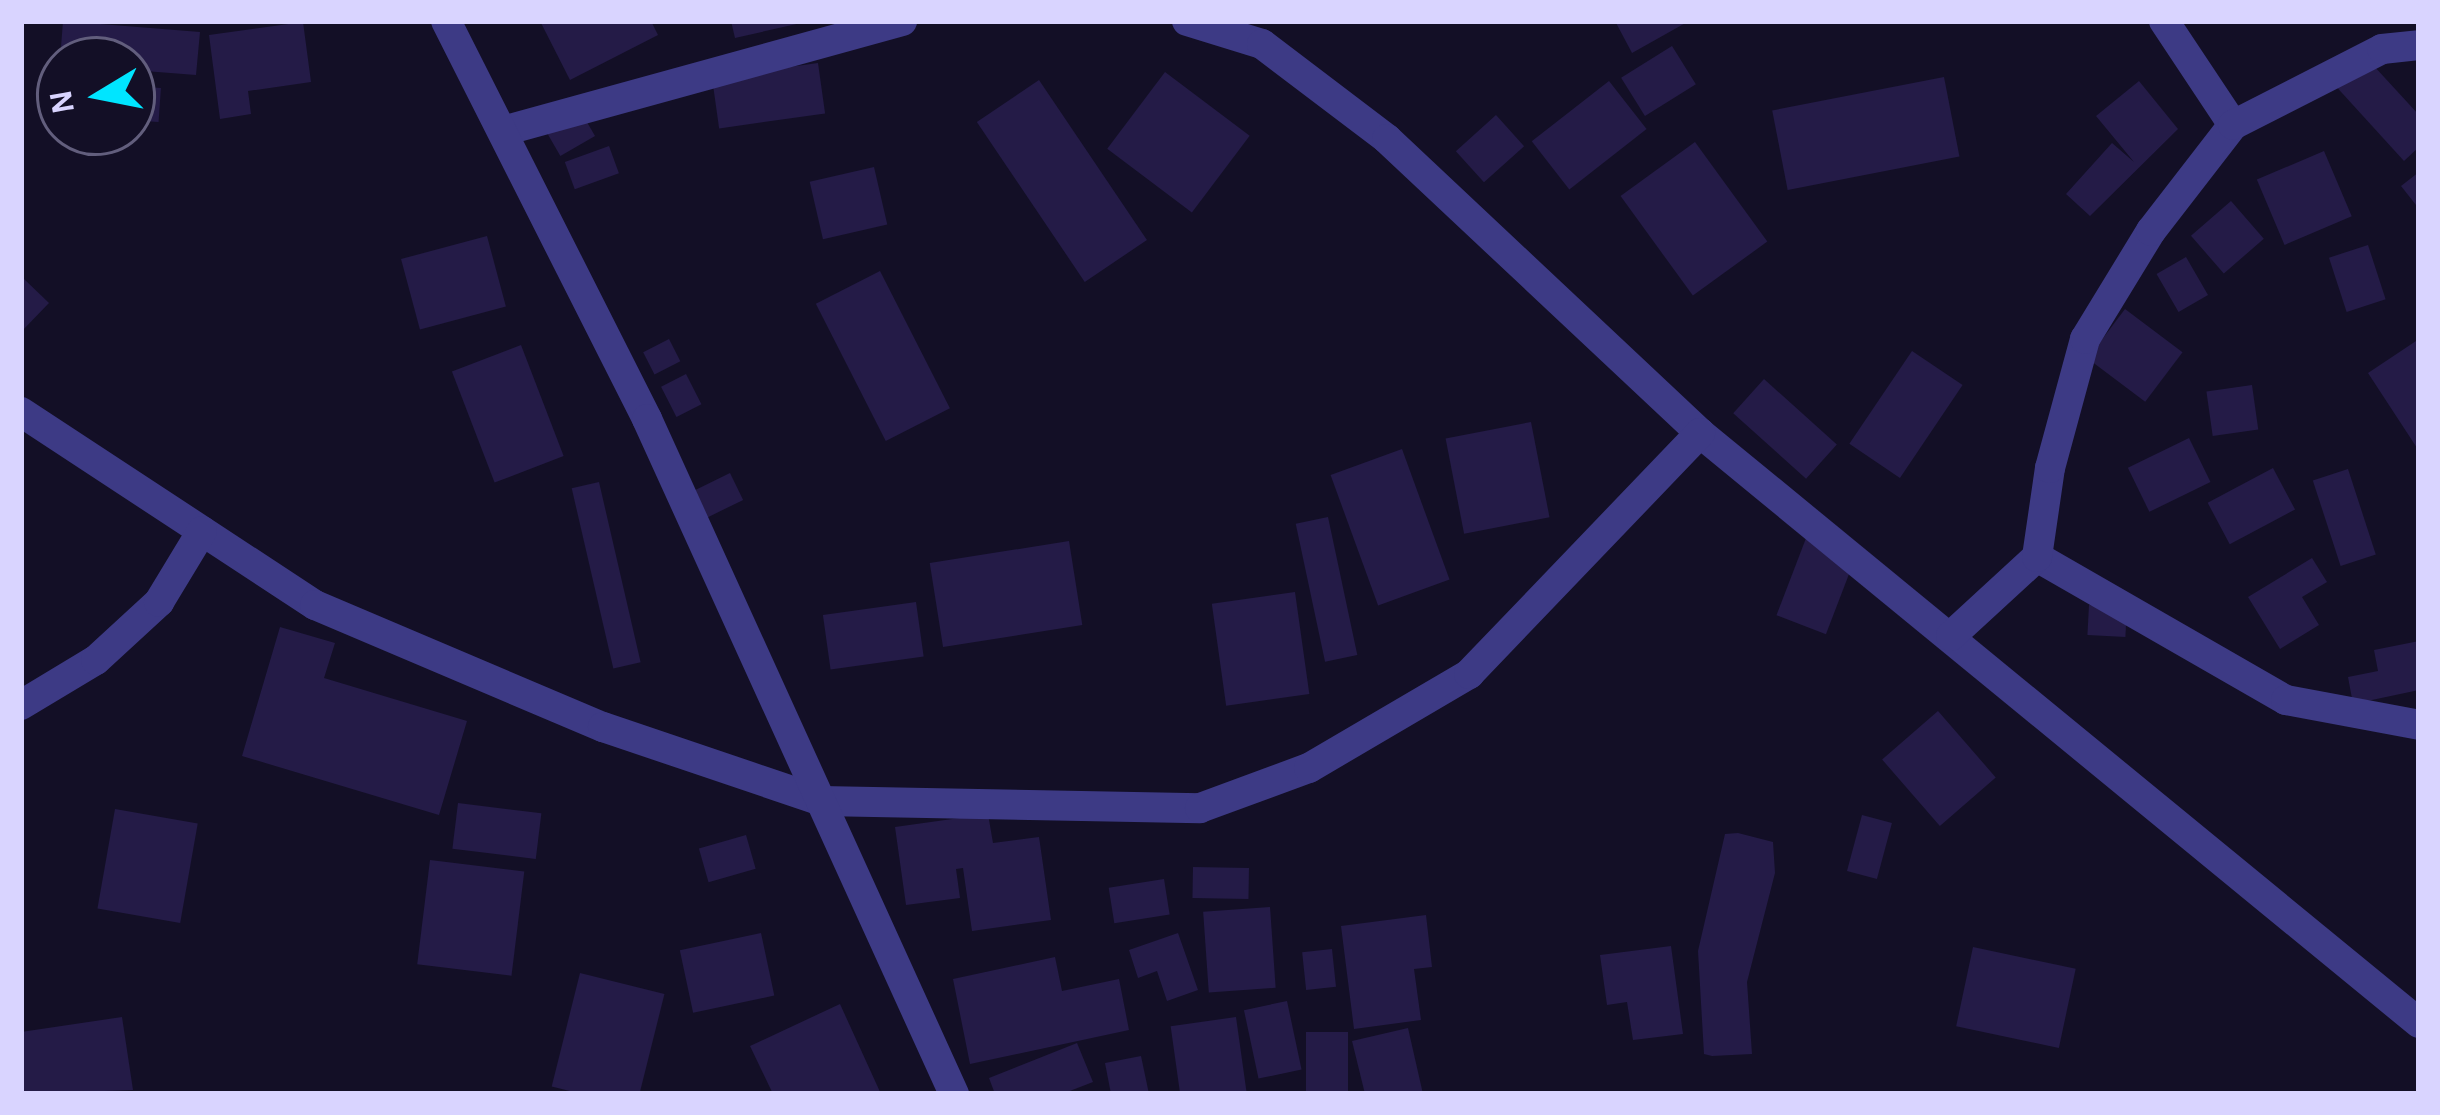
<!DOCTYPE html>
<style>
body{margin:0}
#map{position:relative;width:2440px;height:1115px;overflow:hidden;background:#130f26;font-family:"Alegreya Sans",sans-serif}
div>[style]{position:absolute}
[style*='--x']{left:calc(var(--x)*1px);top:calc(var(--y)*1px);width:calc(var(--w)*1px);rotate:calc(var(--a)*1deg)}
.building>*{inset:0;background:#241b47;transform-origin:0 0}
.minor>*{height:30px;margin:-15px;padding:0 15px;transform-origin:15px;border-radius:15px;background:#3d3a85}
.tertiary>*{height:30px;margin:-15px;padding:0 15px;transform-origin:15px;border-radius:15px;background:#3d3a85}
span{translate:-50% -50%;white-space:nowrap;text-align:center;line-height:1.15;-webkit-text-stroke:9px #130f26;paint-order:stroke}
.frame{position:absolute;inset:0;border:24px solid #d9d4ff;pointer-events:none}
.north{position:absolute;left:36px;top:36px;width:120px;height:120px;box-sizing:border-box;background:#130f26;border:3px solid #625e7d;border-radius:50%;rotate:260deg;font-size:33px;font-weight:700;line-height:48px;text-align:center;color:#d9d4ff}
.north::after{content:'';display:block;margin:auto;width:42px;height:54px;background:#00e5ff;clip-path:polygon(50% 0,100% 100%,50% 72%,0 100%)}
</style>
<div id="map">
<div class="building">
<i style="clip-path:polygon(63px 21px,200px 32px,196px 75px,132px 70px,132px 60px,60px 60px)"></i>
<i style="clip-path:polygon(540px 21px,651px 21px,658px 35px,570px 80px)"></i>
<i style="clip-path:polygon(731px 21px,801px 21px,801px 23px,735px 38px)"></i>
<i style="clip-path:polygon(1615px 21px,1689px 21px,1632px 53px)"></i>
<i style="clip-path:polygon(303px 22px,311px 82px,248px 91px,251px 114px,220px 119px,209px 35px)"></i>
<i style="left:1672px;top:46px;width:45px;height:60px;rotate:58deg"></i>
<i style="clip-path:polygon(2362px 53px,2419px 115px,2419px 147px,2404px 161px,2332px 82px)"></i>
<i style="left:818px;top:63px;width:51px;height:107px;rotate:82deg"></i>
<i style="left:1165px;top:72px;width:106px;height:96px;rotate:37deg"></i>
<i style="left:1944px;top:77px;width:81px;height:175px;rotate:79deg"></i>
<i style="left:1039px;top:80px;width:193px;height:75px;rotate:56deg"></i>
<i style="left:1609px;top:81px;width:61px;height:98px;rotate:52deg"></i>
<i style="clip-path:polygon(2139px 81px,2178px 129px,2090px 216px,2066px 194px,2112px 143px,2134px 162px,2096px 116px)"></i>
<i style="left:132px;top:86px;width:29px;height:34px;rotate:4deg"></i>
<i style="left:580px;top:110px;width:30px;height:40px;rotate:60deg"></i>
<i style="left:1496px;top:115px;width:42px;height:54px;rotate:48deg"></i>
<i style="left:1695px;top:142px;width:123px;height:92px;rotate:54deg"></i>
<i style="left:609px;top:146px;width:29px;height:47px;rotate:70deg"></i>
<i style="left:2324px;top:151px;width:71px;height:73px;rotate:67deg"></i>
<i style="left:874px;top:167px;width:59px;height:66px;rotate:77deg"></i>
<i style="clip-path:polygon(2419px 172px,2419px 203px,2416px 205px,2401px 186px)"></i>
<i style="left:2231px;top:201px;width:50px;height:53px;rotate:49deg"></i>
<i style="left:487px;top:236px;width:73px;height:89px;rotate:75deg"></i>
<i style="left:2368px;top:245px;width:57px;height:41px;rotate:72deg"></i>
<i style="left:2186px;top:257px;width:44px;height:34px;rotate:60deg"></i>
<i style="left:880px;top:271px;width:154px;height:72px;rotate:63deg"></i>
<i style="clip-path:polygon(23px 278px,49px 303px,21px 332px,21px 281px)"></i>
<i style="left:2125px;top:309px;width:72px;height:62px;rotate:37deg"></i>
<i style="left:669px;top:339px;width:25px;height:29px;rotate:63deg"></i>
<i style="clip-path:polygon(2419px 339px,2419px 451px,2368px 373px)"></i>
<i style="left:521px;top:345px;width:119px;height:74px;rotate:69deg"></i>
<i style="left:1912px;top:351px;width:61px;height:112px;rotate:34deg"></i>
<i style="left:686px;top:374px;width:34px;height:28px;rotate:63deg"></i>
<i style="left:1764px;top:379px;width:98px;height:46px;rotate:42deg"></i>
<i style="left:2252px;top:385px;width:45px;height:46px;rotate:82deg"></i>
<i style="left:1531px;top:422px;width:97px;height:87px;rotate:79deg"></i>
<i style="left:2189px;top:438px;width:49px;height:68px;rotate:64deg"></i>
<i style="left:1402px;top:449px;width:139px;height:76px;rotate:70deg"></i>
<i style="left:2273px;top:468px;width:47px;height:74px;rotate:62deg"></i>
<i style="left:2348px;top:469px;width:90px;height:37px;rotate:72deg"></i>
<i style="left:730px;top:473px;width:30px;height:42px;rotate:64deg"></i>
<i style="left:599px;top:482px;width:185px;height:28px;rotate:77deg"></i>
<i style="left:1328px;top:517px;width:141px;height:33px;rotate:78deg"></i>
<i style="left:1808px;top:533px;width:53px;height:88px;rotate:21deg"></i>
<i style="left:1069px;top:541px;width:85px;height:141px;rotate:81deg"></i>
<i style="clip-path:polygon(2312px 558px,2327px 582px,2302px 597px,2319px 625px,2280px 649px,2248px 597px)"></i>
<i style="left:1295px;top:592px;width:103px;height:84px;rotate:82deg"></i>
<i style="left:916px;top:602px;width:55px;height:94px;rotate:82deg"></i>
<i style="left:2089px;top:605px;width:38px;height:30px;rotate:3deg"></i>
<i style="clip-path:polygon(280px 627px,335px 643px,324px 678px,467px 721px,439px 815px,242px 756px)"></i>
<i style="clip-path:polygon(2419px 641px,2419px 690px,2353px 704px,2348px 677px,2378px 671px,2374px 650px)"></i>
<i style="left:1938px;top:711px;width:88px;height:74px;rotate:49deg"></i>
<i style="left:458px;top:803px;width:84px;height:46px;rotate:7deg"></i>
<i style="left:115px;top:809px;width:84px;height:101px;rotate:10deg"></i>
<i style="clip-path:polygon(988px 814px,993px 843px,1039px 837px,1051px 920px,972px 931px,963px 868px,956px 869px,960px 898px,906px 905px,895px 827px)"></i>
<i style="left:1862px;top:815px;width:31px;height:58px;rotate:15deg"></i>
<i style="clip-path:polygon(1738px 833px,1773px 842px,1775px 873px,1747px 982px,1752px 1054px,1712px 1056px,1704px 1054px,1698px 951px,1725px 834px)"></i>
<i style="left:746px;top:835px;width:35px;height:49px;rotate:74deg"></i>
<i style="left:430px;top:860px;width:95px;height:105px;rotate:7deg"></i>
<i style="left:1193px;top:867px;width:56px;height:31px;rotate:1deg"></i>
<i style="left:1164px;top:879px;width:36px;height:56px;rotate:81deg"></i>
<i style="left:1270px;top:907px;width:81px;height:67px;rotate:86deg"></i>
<i style="clip-path:polygon(1426px 915px,1432px 967px,1414px 969px,1421px 1020px,1354px 1029px,1341px 926px)"></i>
<i style="left:761px;top:933px;width:64px;height:83px;rotate:78deg"></i>
<i style="clip-path:polygon(1178px 933px,1198px 990px,1167px 1001px,1157px 971px,1138px 978px,1129px 950px)"></i>
<i style="clip-path:polygon(1671px 946px,1683px 1034px,1633px 1040px,1627px 1002px,1607px 1005px,1600px 955px)"></i>
<i style="left:1973px;top:947px;width:105px;height:81px;rotate:12deg"></i>
<i style="left:1332px;top:949px;width:38px;height:30px;rotate:84deg"></i>
<i style="clip-path:polygon(1055px 957px,1062px 991px,1119px 979px,1129px 1030px,970px 1064px,953px 979px)"></i>
<i style="left:580px;top:973px;width:87px;height:117px;rotate:14deg"></i>
<i style="left:1287px;top:1001px;width:70px;height:44px;rotate:78deg"></i>
<i style="clip-path:polygon(840px 1004px,881px 1094px,773px 1094px,750px 1046px)"></i>
<i style="clip-path:polygon(122px 1017px,133px 1090px,21px 1094px,21px 1032px)"></i>
<i style="left:1236px;top:1017px;width:78px;height:66px;rotate:82deg"></i>
<i style="clip-path:polygon(1408px 1028px,1423px 1094px,1365px 1094px,1352px 1041px)"></i>
<i style="left:1306px;top:1032px;width:42px;height:62px"></i>
<i style="clip-path:polygon(1077px 1043px,1093px 1082px,1062px 1094px,995px 1094px,989px 1078px)"></i>
<i style="clip-path:polygon(1141px 1056px,1149px 1094px,1111px 1094px,1105px 1063px)"></i>
</div>
<div class="minor">
<i style="--x:1187;--y:21;--w:78;--a:17"></i>
<i style="--x:1262;--y:44;--w:157;--a:37.2"></i>
<i style="--x:1387;--y:139;--w:429;--a:43.2"></i>
<i style="--x:1700;--y:433;--w:930;--a:39.37"></i>
<i style="--x:2164;--y:21;--w:125;--a:56.4"></i>
<i style="--x:503;--y:131;--w:414;--a:-15.4"></i>
<i style="--x:21;--y:412;--w:352;--a:33.3"></i>
<i style="--x:315;--y:605;--w:313;--a:23"></i>
<i style="--x:603;--y:727;--w:230;--a:18.7"></i>
<i style="--x:821;--y:801;--w:379;--a:1.1"></i>
<i style="--x:1200;--y:808;--w:116;--a:-20.2"></i>
<i style="--x:1309;--y:768;--w:186;--a:-30.4"></i>
<i style="--x:1469;--y:674;--w:334;--a:-46.2"></i>
<i style="--x:2037;--y:557;--w:287;--a:29.9"></i>
<i style="--x:2286;--y:700;--w:135;--a:10.6"></i>
<i style="--x:1951;--y:636;--w:117;--a:-42.6"></i>
<i style="--x:2037;--y:557;--w:90;--a:-81.7"></i>
<i style="--x:2050;--y:468;--w:134;--a:-74.8"></i>
<i style="--x:2085;--y:339;--w:127;--a:-58.6"></i>
<i style="--x:2151;--y:231;--w:134;--a:-52.3"></i>
<i style="--x:2233;--y:125;--w:167;--a:-27"></i>
<i style="--x:2382;--y:49;--w:37;--a:-6"></i>
<i style="--x:21;--y:705;--w:87;--a:-31"></i>
<i style="--x:96;--y:660;--w:86;--a:-42.6"></i>
<i style="--x:159;--y:602;--w:83;--a:-58.8"></i>
</div>
<div class="tertiary">
<i style="--x:446;--y:21;--w:446;--a:63.2"></i>
<i style="--x:647;--y:419;--w:742;--a:65.54"></i>
</div>
<div class="frame"></div>
<div class="north">N</div>
</div>
